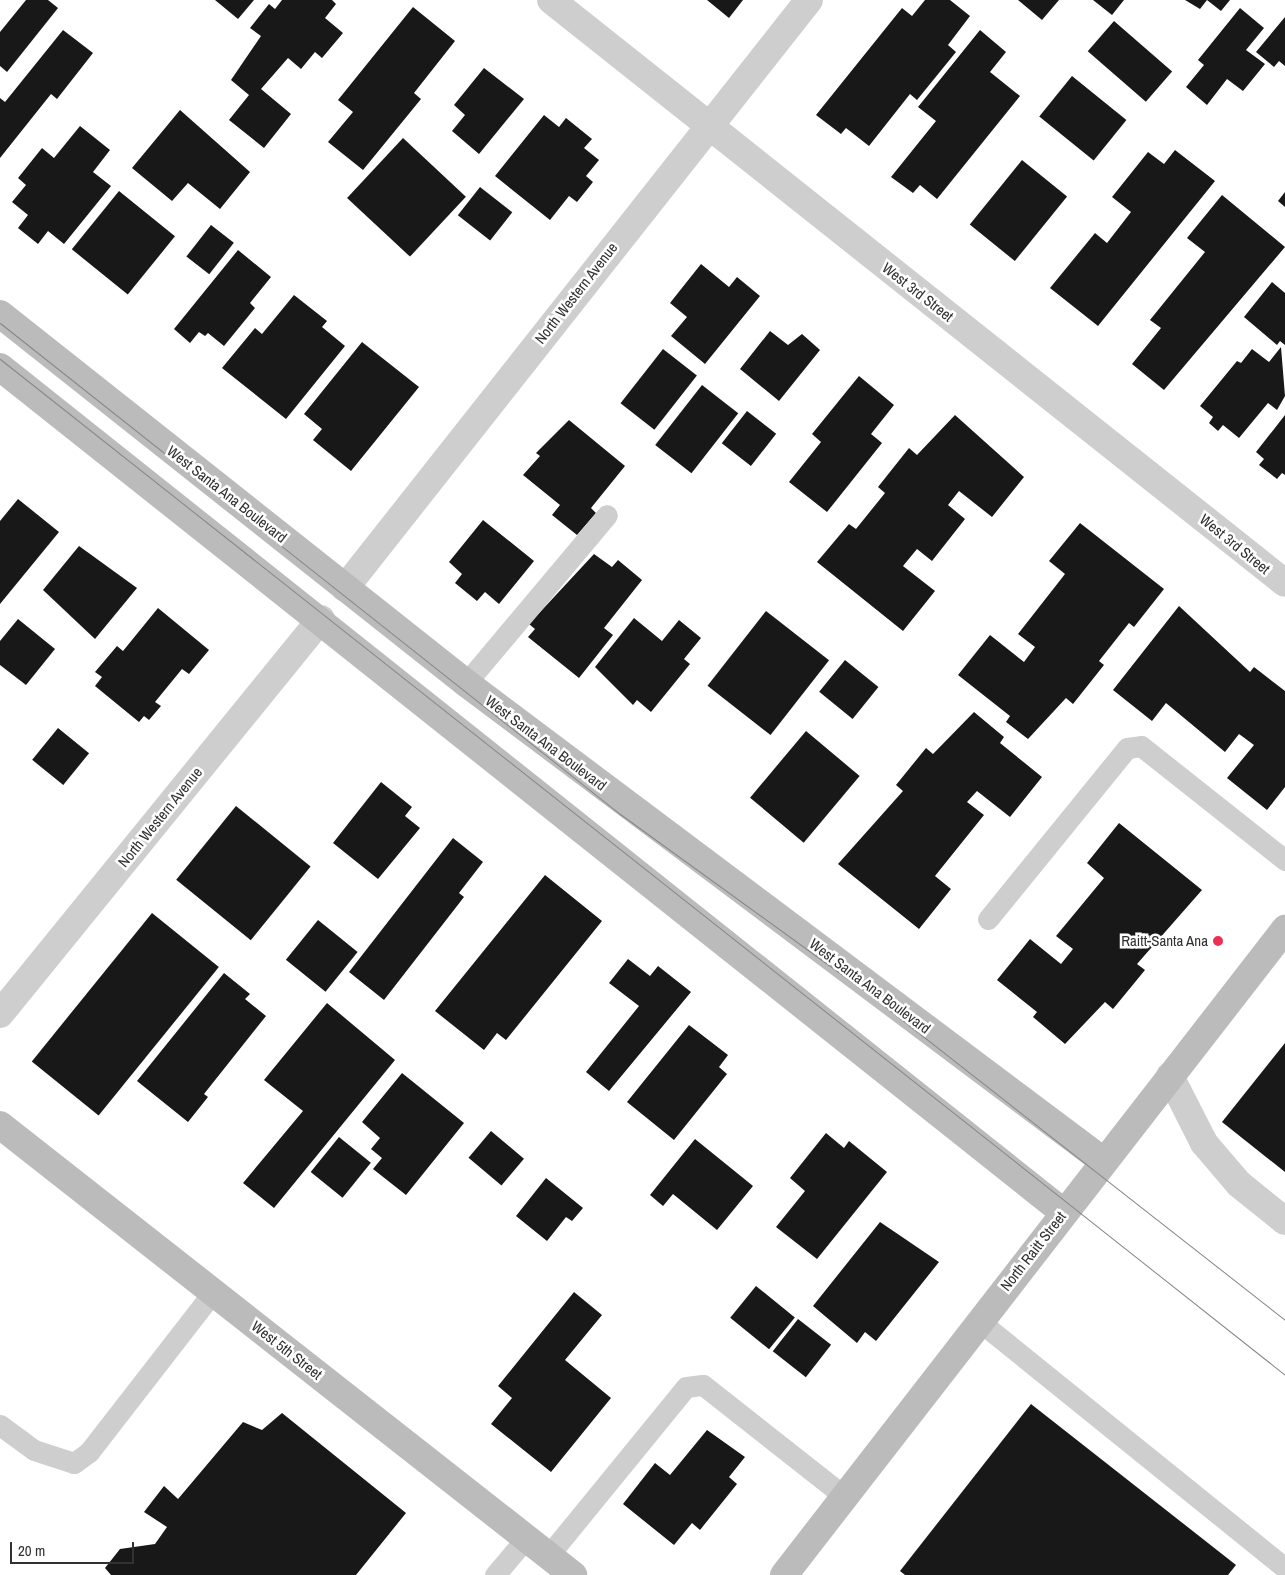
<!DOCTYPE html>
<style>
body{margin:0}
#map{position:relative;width:1285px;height:1575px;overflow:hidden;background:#fff;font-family:"Archivo Narrow",sans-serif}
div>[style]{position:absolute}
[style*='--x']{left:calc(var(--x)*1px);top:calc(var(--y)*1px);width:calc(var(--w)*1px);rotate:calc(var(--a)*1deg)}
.building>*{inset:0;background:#181818;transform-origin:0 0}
.lane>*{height:21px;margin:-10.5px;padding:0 10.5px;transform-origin:10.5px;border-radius:10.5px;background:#cecece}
.street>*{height:28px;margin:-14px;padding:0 14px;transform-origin:14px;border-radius:14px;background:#cecece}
.secondary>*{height:28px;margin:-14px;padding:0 14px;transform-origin:14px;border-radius:14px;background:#bbb}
.tram>*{height:1px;margin:-0.5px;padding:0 0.5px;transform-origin:0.5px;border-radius:0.5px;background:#868686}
.dots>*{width:14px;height:14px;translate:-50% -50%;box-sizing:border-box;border:2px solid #fff;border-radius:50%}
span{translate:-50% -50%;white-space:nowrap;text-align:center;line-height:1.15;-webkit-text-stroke:5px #fff;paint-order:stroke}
.street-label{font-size:15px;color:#313131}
.poi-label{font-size:15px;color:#313131}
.right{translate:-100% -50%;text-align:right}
.scale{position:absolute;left:10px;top:1542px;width:124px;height:22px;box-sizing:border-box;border:2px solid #313131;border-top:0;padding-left:6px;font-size:15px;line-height:18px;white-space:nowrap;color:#313131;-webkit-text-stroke:4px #fff;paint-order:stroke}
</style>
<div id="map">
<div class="building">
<i style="clip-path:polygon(26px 0,48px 0,58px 8px,7px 72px,0 66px,0 32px)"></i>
<i style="clip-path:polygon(215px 0,254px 0,238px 19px)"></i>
<i style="clip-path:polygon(282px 0,332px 0,336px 4px,325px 18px,343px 33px,322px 58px,315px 52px,301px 69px,288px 58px,261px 89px,291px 114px,264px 148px,229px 120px,249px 95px,231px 80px,261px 36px,250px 28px,269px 4px,275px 9px)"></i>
<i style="clip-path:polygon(707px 0,743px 0,729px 18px)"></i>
<i style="clip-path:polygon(925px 0,950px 0,970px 16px,948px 45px,956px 52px,917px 100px,910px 94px,869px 146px,846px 128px,841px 134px,816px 115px,902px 8px,912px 16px)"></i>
<i style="clip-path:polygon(1018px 0,1059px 0,1042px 20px)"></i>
<i style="clip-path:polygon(1093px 0,1124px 0,1112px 15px)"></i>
<i style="clip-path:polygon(1185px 0,1230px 0,1221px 11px,1207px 0,1200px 9px)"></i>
<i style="clip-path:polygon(413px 7px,455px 41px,414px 93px,421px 99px,363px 170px,328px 142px,353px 112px,338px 100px)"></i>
<i style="clip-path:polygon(1240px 8px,1264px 28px,1246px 50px,1265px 64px,1243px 91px,1227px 79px,1207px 105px,1186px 87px,1204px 65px,1198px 60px)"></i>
<i style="clip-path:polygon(1285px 17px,1285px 66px,1279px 61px,1274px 67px,1256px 52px)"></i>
<i style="left:1114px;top:21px;width:77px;height:40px;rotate:41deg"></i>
<i style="clip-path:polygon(63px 30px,93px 53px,57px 99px,51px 94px,0 158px,0 98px,5px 102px)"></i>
<i style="clip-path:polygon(980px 30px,1006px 52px,990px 72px,1020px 96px,937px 199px,920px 185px,913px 193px,891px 177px,936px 121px,918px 107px)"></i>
<i style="clip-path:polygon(484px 68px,524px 99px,479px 154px,452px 131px,465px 115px,454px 105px)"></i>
<i style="left:1072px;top:76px;width:70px;height:52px;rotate:39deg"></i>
<i style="clip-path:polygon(180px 110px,250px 172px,220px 209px,188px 183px,172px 201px,132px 168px)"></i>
<i style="clip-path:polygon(544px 115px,559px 127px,566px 118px,592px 139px,584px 148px,599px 160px,586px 176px,593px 182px,577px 202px,569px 196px,550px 220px,495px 176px)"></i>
<i style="clip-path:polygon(80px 126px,110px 150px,93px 172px,111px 186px,64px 244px,48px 231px,38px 244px,18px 228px,28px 215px,12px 202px,26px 185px,18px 178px,42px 148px,54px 158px)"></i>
<i style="left:403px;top:138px;width:86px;height:82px;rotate:43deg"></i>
<i style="clip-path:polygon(1175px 150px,1215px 181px,1098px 326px,1050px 288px,1095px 233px,1107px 243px,1131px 212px,1112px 197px,1148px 152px,1164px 164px)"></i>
<i style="left:1022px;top:160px;width:58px;height:83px;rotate:39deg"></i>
<i style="left:480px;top:187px;width:41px;height:36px;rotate:38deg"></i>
<i style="left:119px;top:191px;width:72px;height:75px;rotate:39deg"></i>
<i style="clip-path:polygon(1285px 192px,1285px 207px,1278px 201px)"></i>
<i style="clip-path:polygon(1222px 195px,1285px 247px,1164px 390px,1132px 364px,1161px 328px,1150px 320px,1205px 252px,1187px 238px)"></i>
<i style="left:211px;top:225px;width:29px;height:40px;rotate:38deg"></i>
<i style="clip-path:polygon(238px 250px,271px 277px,250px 303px,255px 308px,224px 346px,208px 333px,205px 336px,199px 332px,190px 343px,174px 329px)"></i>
<i style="clip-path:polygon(701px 264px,729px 287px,737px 277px,760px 296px,705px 364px,671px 336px,687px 317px,670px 303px)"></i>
<i style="clip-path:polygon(1272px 282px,1285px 293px,1285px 345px,1280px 341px,1277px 345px,1244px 317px)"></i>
<i style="clip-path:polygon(294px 295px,327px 321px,322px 327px,345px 346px,286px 419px,222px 368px,255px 328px,262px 334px)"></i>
<i style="clip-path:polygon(770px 331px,788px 345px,802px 334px,820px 350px,779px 401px,740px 369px)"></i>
<i style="clip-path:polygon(362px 342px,419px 387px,351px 471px,313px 440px,322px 429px,304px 414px)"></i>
<i style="clip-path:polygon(1281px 347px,1285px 396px,1277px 410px,1268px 403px,1239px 438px,1223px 425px,1218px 431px,1209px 423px,1213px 417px,1200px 406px,1237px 361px,1241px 363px,1252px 349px,1269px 362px)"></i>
<i style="left:663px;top:349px;width:43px;height:69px;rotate:38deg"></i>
<i style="clip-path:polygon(859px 376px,894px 405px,871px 434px,882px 443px,827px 512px,789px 482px,821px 442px,812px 434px)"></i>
<i style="left:702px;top:385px;width:46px;height:76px;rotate:38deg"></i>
<i style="left:747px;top:411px;width:37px;height:41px;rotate:38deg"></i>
<i style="clip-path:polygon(955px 415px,1024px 477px,992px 517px,959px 491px,948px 505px,965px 519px,932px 561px,917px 549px,903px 566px,935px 591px,903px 631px,817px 562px,849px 524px,856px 529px,885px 493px,878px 487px,909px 448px,917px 455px)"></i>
<i style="clip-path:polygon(1285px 415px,1285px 475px,1282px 473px,1277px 479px,1259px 465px,1264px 459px,1256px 452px)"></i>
<i style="clip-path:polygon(569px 420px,625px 466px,591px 508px,596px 513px,577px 535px,552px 515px,560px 505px,523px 475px,540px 456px,536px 453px)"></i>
<i style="clip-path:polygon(18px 499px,59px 532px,0 604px,0 521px)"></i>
<i style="clip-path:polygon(483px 520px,534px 561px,499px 604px,485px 592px,477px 601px,455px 583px,462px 574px,449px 562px)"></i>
<i style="clip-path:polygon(1080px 523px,1164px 589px,1134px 627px,1129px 623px,1099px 661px,1104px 665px,1073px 704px,1066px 698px,1028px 739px,1006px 722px,1010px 716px,958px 675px,990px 635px,1024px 662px,1035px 647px,1018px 634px,1065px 574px,1049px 561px)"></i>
<i style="clip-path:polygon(79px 546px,137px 588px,95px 639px,43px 590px)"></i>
<i style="clip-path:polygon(594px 554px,612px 567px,618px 560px,642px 580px,604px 628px,613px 635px,579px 678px,528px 637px,535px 629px,529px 624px)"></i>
<i style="clip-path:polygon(1179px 606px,1250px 672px,1254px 667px,1285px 691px,1285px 787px,1267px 810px,1227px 778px,1254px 745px,1239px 734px,1225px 752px,1166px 703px,1152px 721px,1113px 690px)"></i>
<i style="clip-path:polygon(158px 608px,209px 650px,189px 674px,182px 669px,155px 702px,161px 706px,149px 720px,144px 716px,139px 722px,95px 686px,102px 677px,95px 672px,117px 646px,123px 651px)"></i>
<i style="left:766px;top:611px;width:80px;height:95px;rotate:38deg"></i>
<i style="clip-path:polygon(634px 618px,662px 641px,679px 620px,701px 638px,684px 659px,690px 664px,651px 712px,637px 700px,633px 705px,595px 667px)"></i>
<i style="clip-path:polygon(18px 619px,55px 649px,26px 685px,0 665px,0 641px)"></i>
<i style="left:845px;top:660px;width:43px;height:41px;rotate:39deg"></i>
<i style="clip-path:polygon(974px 712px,1004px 737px,1000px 743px,1042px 777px,1010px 817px,977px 791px,967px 802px,984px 815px,935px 876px,951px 889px,919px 929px,838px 864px,903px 791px,896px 785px,926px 748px,933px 754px)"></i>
<i style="left:58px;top:728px;width:40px;height:41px;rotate:39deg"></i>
<i style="left:806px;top:731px;width:70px;height:87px;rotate:40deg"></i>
<i style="clip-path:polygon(381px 782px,412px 807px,405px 816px,420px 828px,378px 879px,333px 843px)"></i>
<i style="left:236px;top:806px;width:96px;height:95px;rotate:39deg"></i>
<i style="clip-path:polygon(1119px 823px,1202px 890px,1137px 964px,1145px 970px,1113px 1009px,1105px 1002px,1065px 1044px,1033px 1017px,1037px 1012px,997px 980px,1030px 939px,1061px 964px,1073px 949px,1056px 936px,1104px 878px,1087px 863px)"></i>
<i style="clip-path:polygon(453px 838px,483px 862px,459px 893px,464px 897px,384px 1000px,349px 972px)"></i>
<i style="clip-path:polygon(545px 875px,602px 921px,506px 1040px,497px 1033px,484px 1050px,435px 1011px)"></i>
<i style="left:152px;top:913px;width:86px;height:191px;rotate:39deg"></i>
<i style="left:318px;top:920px;width:51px;height:51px;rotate:39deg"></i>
<i style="clip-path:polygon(628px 959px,650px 976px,658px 966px,691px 992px,609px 1091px,586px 1072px,639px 1006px,609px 983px)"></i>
<i style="clip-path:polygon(224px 973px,250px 994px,245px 999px,266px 1016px,204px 1094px,208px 1097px,188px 1122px,137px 1081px)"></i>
<i style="clip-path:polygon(327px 1003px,395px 1060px,274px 1208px,243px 1183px,303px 1111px,264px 1080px)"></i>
<i style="clip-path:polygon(689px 1025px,728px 1055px,719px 1067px,727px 1074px,674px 1140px,627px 1102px)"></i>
<i style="clip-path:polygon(1285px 1043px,1285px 1172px,1222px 1122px)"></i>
<i style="clip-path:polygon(402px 1073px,464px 1123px,406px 1195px,373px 1169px,382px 1158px,371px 1149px,380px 1138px,362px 1122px)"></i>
<i style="left:491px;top:1131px;width:43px;height:35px;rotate:40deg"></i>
<i style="clip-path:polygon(826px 1133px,844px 1148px,849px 1141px,887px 1172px,817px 1259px,776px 1227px,805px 1191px,790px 1178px)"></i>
<i style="left:339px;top:1137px;width:41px;height:45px;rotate:39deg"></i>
<i style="clip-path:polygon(695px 1139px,753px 1186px,717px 1230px,673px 1194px,663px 1206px,650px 1195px)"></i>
<i style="clip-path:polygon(546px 1178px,583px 1208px,572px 1221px,566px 1217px,547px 1241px,516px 1216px)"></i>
<i style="clip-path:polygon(880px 1222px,939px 1262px,876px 1341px,865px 1332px,857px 1343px,813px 1306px)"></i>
<i style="left:756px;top:1286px;width:50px;height:41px;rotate:39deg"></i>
<i style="clip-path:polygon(574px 1292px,602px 1315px,565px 1360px,611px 1398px,551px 1472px,491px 1424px,512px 1398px,498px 1386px)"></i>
<i style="left:798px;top:1319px;width:42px;height:41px;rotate:38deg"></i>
<i style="clip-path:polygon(1031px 1404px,1236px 1565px,1228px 1575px,905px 1575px,900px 1571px)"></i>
<i style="clip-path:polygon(282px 1413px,406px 1513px,356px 1575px,111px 1575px,105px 1568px,120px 1549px,155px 1544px,167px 1527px,144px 1512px,164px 1486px,178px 1499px,243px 1422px,262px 1430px)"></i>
<i style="clip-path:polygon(707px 1430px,745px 1457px,729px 1477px,737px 1484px,700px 1530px,692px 1523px,674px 1545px,623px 1504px,655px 1463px,670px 1475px)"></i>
</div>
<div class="lane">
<i style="--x:466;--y:683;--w:219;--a:-50"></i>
<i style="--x:988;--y:919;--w:220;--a:-50.9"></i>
<i style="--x:1127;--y:748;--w:14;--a:-8"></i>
<i style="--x:1141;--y:746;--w:184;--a:38.4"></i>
<i style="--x:979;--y:1321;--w:393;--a:38.9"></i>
<i style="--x:0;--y:1425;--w:42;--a:36.3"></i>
<i style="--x:34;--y:1450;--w:42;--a:18"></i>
<i style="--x:74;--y:1463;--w:19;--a:-36"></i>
<i style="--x:89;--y:1452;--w:202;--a:-52.2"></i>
<i style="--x:548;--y:1556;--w:218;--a:-50.8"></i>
<i style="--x:686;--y:1387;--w:17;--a:-7"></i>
<i style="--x:703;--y:1385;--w:179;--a:38.2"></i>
<i style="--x:495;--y:1575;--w:48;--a:-50"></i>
</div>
<div class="street">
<i style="--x:551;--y:0;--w:937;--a:38.46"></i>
<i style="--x:345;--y:588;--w:749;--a:-51.72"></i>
<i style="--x:0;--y:1014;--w:509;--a:-50.9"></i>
<i style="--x:1170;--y:1076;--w:75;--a:63.1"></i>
<i style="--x:1204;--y:1143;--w:54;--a:49.5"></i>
<i style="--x:1239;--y:1184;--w:59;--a:38.8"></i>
</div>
<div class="secondary">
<i style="--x:0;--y:314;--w:594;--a:38.37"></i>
<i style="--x:466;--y:683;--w:795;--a:36.87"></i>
<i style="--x:0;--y:367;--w:1358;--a:38.48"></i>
<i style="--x:0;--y:1125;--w:729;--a:38.14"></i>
<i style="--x:784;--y:1575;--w:818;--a:-52.2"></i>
</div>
<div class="tram">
<i style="--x:0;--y:323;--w:791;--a:38.38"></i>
<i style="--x:620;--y:814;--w:307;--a:35.9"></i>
<i style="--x:869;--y:994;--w:529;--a:38.08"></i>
<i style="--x:0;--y:359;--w:1638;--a:38.33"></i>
</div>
<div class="dots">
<i style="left:1218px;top:941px;background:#ed2f55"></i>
</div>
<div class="street-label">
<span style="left:918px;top:292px;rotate:38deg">West 3rd Street</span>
<span style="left:576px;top:293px;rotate:-52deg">North Western Avenue</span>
<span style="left:227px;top:494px;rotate:38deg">West Santa Ana Boulevard</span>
<span style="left:1235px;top:544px;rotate:39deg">West 3rd Street</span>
<span style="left:546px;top:743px;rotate:37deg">West Santa Ana Boulevard</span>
<span style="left:160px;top:817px;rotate:-51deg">North Western Avenue</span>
<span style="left:870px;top:986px;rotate:37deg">West Santa Ana Boulevard</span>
<span style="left:1033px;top:1251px;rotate:-52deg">North Raitt Street</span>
<span style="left:287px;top:1350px;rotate:38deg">West 5th Street</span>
</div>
<div class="poi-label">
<span class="right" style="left:1208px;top:941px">Raitt-Santa Ana</span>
</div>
<div class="scale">20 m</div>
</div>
